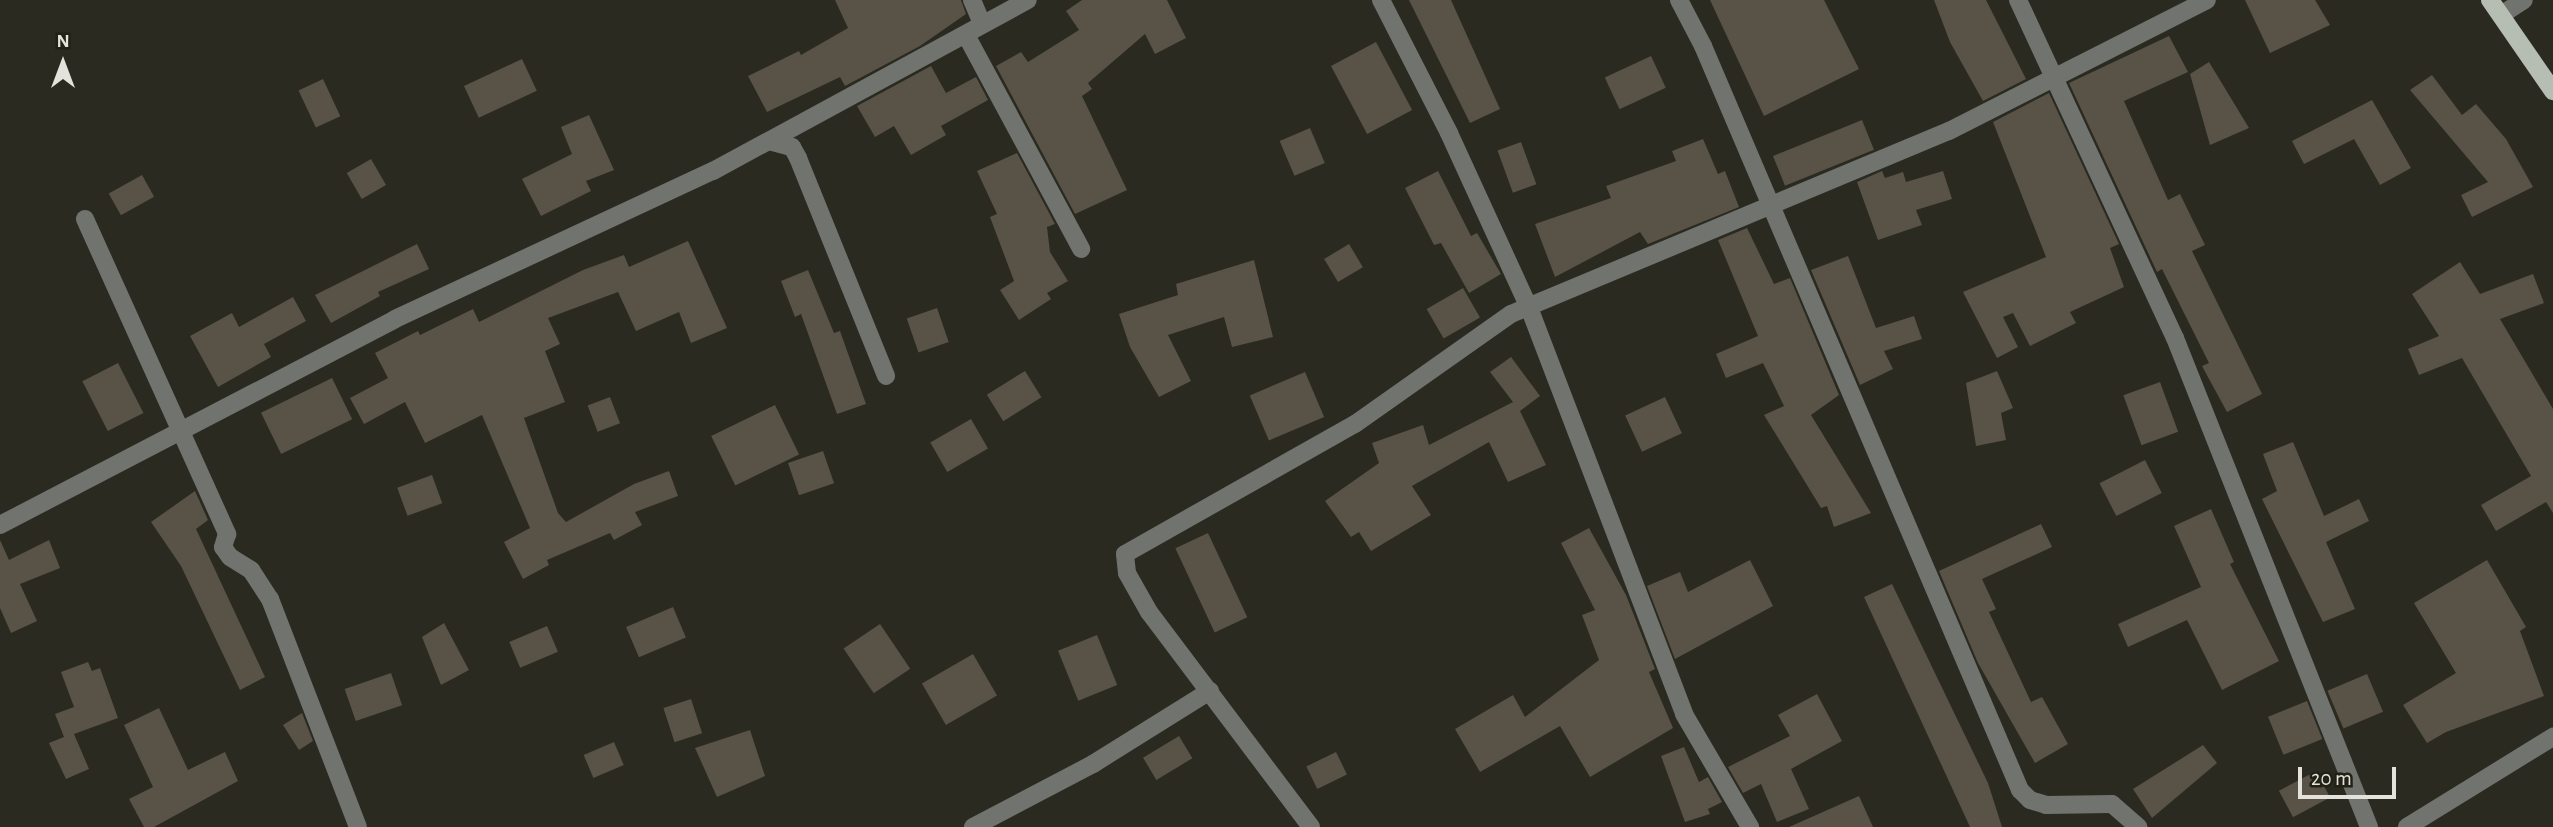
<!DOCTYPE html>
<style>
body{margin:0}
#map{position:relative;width:2553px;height:827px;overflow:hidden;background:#2a2a20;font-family:"Alegreya Sans",sans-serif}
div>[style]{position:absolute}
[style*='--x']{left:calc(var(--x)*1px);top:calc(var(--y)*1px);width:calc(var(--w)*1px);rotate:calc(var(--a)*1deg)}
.building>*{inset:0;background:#585247;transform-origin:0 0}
.minor>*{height:18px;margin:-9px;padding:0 9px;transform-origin:9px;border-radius:9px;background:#70736e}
.major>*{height:18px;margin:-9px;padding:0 9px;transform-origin:9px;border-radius:9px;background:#b6bdb3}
span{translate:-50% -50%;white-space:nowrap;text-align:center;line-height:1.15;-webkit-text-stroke:6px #212116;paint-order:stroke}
.north{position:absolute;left:28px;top:28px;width:70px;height:70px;-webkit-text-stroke:5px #212116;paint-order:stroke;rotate:0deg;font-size:19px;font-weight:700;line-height:28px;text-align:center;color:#e3e3dc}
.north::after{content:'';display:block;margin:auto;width:24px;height:32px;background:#e3e3dc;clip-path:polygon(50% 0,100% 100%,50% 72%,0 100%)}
.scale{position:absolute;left:2298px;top:767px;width:98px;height:32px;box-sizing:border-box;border:4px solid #e3e3dc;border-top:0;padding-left:9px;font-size:21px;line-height:24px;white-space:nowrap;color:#e3e3dc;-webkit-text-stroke:5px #212116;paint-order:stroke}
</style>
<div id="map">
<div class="building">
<i style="clip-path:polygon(835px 0,961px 0,966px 14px,920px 46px,845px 86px,840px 77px,767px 112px,748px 76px,799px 51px,801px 55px,848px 28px)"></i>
<i style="clip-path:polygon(1082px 0,1167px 0,1186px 38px,1155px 54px,1145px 34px,1088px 83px,1092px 89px,1082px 96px,1127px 190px,1075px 214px,996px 66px,1021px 52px,1028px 62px,1079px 30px,1066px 11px)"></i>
<i style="clip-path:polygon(1409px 0,1451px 0,1500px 109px,1470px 123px)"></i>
<i style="clip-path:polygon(1710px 0,1824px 0,1859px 69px,1764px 116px)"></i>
<i style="clip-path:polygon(1934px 0,1986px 0,2026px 79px,1983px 101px,1950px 42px)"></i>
<i style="clip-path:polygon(2245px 0,2315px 0,2330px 25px,2270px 53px)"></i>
<i style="clip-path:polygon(2169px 36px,2188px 72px,2124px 101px,2168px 200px,2180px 194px,2205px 245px,2192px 251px,2262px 394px,2227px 412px,2202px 366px,2209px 363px,2162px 269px,2157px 272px,2069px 83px)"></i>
<i style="left:1376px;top:42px;width:77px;height:51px;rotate:62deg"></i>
<i style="left:1651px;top:56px;width:35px;height:51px;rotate:65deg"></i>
<i style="left:522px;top:59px;width:35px;height:64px;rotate:65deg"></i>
<i style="clip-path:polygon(2209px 62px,2249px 128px,2210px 145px,2190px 74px)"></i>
<i style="clip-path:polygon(931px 66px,946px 93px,976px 77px,988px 100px,941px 126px,946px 135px,911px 155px,894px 126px,875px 137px,857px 106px)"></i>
<i style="clip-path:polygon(2432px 75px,2462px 115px,2476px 104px,2506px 139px,2533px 187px,2472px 217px,2461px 195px,2488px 182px,2410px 90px)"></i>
<i style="left:323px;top:79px;width:41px;height:27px;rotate:65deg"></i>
<i style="clip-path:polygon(2049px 93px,2119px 244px,2110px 248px,2124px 287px,2070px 312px,2076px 323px,2030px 346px,2013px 313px,2003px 317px,2018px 347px,1997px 358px,1963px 292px,2046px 257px,1993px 122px)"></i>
<i style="clip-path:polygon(2372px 100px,2411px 168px,2380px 185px,2354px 139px,2304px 164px,2292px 141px)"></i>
<i style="clip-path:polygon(589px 115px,614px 170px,586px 181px,591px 191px,541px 216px,522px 179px,572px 154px,561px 127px)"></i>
<i style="left:1862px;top:120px;width:32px;height:96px;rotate:68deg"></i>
<i style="left:1310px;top:128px;width:38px;height:33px;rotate:67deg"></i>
<i style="clip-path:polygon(1703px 139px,1718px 174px,1725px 171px,1739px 207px,1648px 244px,1640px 232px,1555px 277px,1535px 224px,1611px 198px,1606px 186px,1676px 161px,1672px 151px)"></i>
<i style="left:1521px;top:142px;width:45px;height:25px;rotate:70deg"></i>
<i style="clip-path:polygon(1017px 153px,1055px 224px,1047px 227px,1050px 252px,1068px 281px,1047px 293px,1051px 299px,1019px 320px,1000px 290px,1014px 281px,990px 217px,997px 214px,977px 171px)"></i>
<i style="left:371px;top:159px;width:30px;height:28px;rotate:60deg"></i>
<i style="clip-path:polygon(1438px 171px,1471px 236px,1477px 233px,1501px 274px,1469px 293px,1441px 243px,1434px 245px,1405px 188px)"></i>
<i style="clip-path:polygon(1882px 171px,1885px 178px,1903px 172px,1906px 182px,1943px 171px,1952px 199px,1916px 210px,1922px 225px,1878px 240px,1857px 182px)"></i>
<i style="left:142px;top:175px;width:25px;height:38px;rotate:61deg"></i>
<i style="clip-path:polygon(1747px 228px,1774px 284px,1790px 278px,1839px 395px,1811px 415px,1871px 513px,1834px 527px,1827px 506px,1821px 508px,1764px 415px,1784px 406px,1763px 363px,1726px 378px,1716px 354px,1758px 336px,1718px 240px)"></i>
<i style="clip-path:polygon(688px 241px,727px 328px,691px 343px,679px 312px,636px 331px,618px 292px,548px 318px,560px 344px,545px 351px,565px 402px,524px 418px,558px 513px,566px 522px,634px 484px,669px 471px,678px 496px,635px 512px,642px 525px,614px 540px,610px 533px,547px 560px,549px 565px,523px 579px,504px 542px,530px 528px,482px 415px,425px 443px,405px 402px,364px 424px,350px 398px,388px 378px,375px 353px,418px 331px,420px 335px,473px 309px,479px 322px,583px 270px,624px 255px,629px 267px)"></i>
<i style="clip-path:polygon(417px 244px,429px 269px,378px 292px,380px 296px,331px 323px,315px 295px)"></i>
<i style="left:1349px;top:244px;width:27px;height:29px;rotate:59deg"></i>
<i style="clip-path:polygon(1848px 256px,1876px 328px,1914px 316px,1922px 339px,1884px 351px,1893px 369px,1860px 385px,1811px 270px)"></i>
<i style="clip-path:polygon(1254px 260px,1273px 337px,1232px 347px,1224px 317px,1168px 335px,1191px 381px,1159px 397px,1130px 347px,1119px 314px,1178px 295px,1176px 284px)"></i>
<i style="clip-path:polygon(2460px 262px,2480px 294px,2533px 274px,2544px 303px,2500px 319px,2553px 409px,2553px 513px,2546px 502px,2496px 531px,2481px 505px,2531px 476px,2462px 358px,2419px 375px,2408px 349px,2439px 336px,2412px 294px)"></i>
<i style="clip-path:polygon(808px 270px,834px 333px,840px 331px,866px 404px,837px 414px,801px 314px,795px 317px,781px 281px)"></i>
<i style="left:1463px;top:288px;width:34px;height:42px;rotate:60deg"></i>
<i style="clip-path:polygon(293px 297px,306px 321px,264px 344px,271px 357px,218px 387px,190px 336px,232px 313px,239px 327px)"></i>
<i style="left:937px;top:308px;width:36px;height:32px;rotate:71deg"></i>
<i style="clip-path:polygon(1511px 357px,1540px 396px,1520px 411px,1546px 465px,1508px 482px,1489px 442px,1412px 486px,1431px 515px,1371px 551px,1359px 532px,1351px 537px,1325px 501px,1379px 463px,1372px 443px,1423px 425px,1429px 445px,1513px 402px,1490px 372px)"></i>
<i style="left:118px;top:363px;width:56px;height:40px;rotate:63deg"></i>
<i style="left:1025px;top:371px;width:31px;height:45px;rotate:58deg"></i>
<i style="clip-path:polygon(1997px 371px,2013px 408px,2001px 413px,2006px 440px,1976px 446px,1966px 383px)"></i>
<i style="left:1305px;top:372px;width:49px;height:60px;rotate:67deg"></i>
<i style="left:332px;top:378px;width:46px;height:79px;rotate:64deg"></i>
<i style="left:2160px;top:382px;width:53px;height:39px;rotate:70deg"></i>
<i style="left:610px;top:397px;width:28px;height:24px;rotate:69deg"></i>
<i style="left:1665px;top:397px;width:40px;height:44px;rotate:65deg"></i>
<i style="left:775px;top:405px;width:55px;height:71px;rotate:64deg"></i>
<i style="left:971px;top:419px;width:34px;height:47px;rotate:60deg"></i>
<i style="clip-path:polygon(2293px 442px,2324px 516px,2359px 499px,2369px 521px,2326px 542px,2355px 609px,2323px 622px,2262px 499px,2277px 491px,2263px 454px)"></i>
<i style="left:823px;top:451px;width:34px;height:37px;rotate:71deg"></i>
<i style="left:2145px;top:460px;width:37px;height:51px;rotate:63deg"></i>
<i style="left:432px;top:475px;width:30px;height:37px;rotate:70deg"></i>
<i style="clip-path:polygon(195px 491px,208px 520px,196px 529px,265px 677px,240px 690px,181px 566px,151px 522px)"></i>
<i style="clip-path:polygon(2211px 509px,2234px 562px,2230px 564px,2279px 661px,2222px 690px,2187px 620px,2128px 647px,2118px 624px,2201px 587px,2174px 526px)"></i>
<i style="clip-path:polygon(2041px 524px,2052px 547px,1982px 579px,1996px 609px,1989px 612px,2031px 702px,2042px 697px,2068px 744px,2035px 763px,1978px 663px,1939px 571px)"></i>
<i style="clip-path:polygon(1589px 528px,1626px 595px,1655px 669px,1649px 672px,1673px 728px,1590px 777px,1560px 726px,1480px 772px,1455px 729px,1513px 695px,1525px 717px,1599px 660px,1582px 615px,1595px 610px,1561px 543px)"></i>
<i style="left:1208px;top:533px;width:93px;height:36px;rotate:65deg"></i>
<i style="clip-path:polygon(0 540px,9px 560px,49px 540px,60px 568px,20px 584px,37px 621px,11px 633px,0 608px)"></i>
<i style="clip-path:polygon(1750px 560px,1773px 606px,1675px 659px,1647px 586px,1680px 572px,1688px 592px)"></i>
<i style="clip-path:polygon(2487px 560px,2526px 627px,2520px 631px,2544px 696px,2446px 732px,2427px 743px,2403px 705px,2456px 673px,2414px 603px)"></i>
<i style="clip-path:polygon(1892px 584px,1988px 783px,2002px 827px,1970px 827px,1864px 597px)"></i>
<i style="left:673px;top:607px;width:33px;height:51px;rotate:67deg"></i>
<i style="clip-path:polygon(444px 623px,469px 670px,441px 685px,422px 637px)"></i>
<i style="left:880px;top:624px;width:54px;height:44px;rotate:56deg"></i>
<i style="left:547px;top:626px;width:28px;height:41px;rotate:67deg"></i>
<i style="left:1097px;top:635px;width:54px;height:42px;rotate:68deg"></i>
<i style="left:973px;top:654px;width:48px;height:59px;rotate:60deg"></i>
<i style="clip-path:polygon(88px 662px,92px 671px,100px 668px,118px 718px,74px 734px,89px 769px,66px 779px,49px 743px,64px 737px,55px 714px,74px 707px,61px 672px)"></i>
<i style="left:391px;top:673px;width:34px;height:49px;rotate:71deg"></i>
<i style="left:2367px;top:674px;width:41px;height:43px;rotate:67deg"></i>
<i style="clip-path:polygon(1817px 694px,1842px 741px,1791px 769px,1809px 809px,1777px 822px,1761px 784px,1743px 793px,1728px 767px,1790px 736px,1778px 715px)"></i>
<i style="left:691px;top:699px;width:36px;height:29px;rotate:72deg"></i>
<i style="left:2307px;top:701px;width:41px;height:42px;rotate:68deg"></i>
<i style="clip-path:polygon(159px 708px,188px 770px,225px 752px,238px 781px,154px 827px,144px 827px,129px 799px,153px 787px,124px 725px)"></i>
<i style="clip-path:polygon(302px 713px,313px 741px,299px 750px,283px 725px)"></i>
<i style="clip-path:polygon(750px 730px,765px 776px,717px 797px,695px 748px)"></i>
<i style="left:1179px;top:736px;width:26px;height:42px;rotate:59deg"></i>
<i style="left:614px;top:742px;width:25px;height:33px;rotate:67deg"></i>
<i style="clip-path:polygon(2203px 745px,2217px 763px,2152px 818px,2133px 789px)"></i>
<i style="clip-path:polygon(1684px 747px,1699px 782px,1708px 777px,1722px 802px,1708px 809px,1710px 814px,1685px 822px,1661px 756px)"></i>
<i style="left:1336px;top:752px;width:25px;height:33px;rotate:64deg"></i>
<i style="left:2316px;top:771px;width:30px;height:42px;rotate:62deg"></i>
<i style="clip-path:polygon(1859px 796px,1873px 827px,1789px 827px)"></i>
</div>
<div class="minor">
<i style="--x:972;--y:0;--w:26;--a:67"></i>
<i style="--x:1381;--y:0;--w:149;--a:62.9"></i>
<i style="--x:1449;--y:133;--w:195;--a:65.4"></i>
<i style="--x:1530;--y:310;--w:432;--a:69.1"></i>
<i style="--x:1684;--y:714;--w:131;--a:59.7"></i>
<i style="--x:1679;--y:0;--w:52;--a:62.4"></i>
<i style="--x:1703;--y:46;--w:809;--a:66.92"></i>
<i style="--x:2020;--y:790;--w:14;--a:45"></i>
<i style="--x:2030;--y:800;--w:17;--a:17"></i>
<i style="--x:2046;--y:805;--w:66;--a:-0.9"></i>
<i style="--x:2112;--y:804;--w:35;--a:41"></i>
<i style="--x:2018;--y:0;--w:373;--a:65.1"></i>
<i style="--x:2175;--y:338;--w:526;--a:68.36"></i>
<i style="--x:2501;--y:15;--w:27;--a:-33"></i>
<i style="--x:966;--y:35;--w:243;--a:61.7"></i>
<i style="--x:769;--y:141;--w:24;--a:15"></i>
<i style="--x:792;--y:147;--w:13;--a:61"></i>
<i style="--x:798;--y:158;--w:235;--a:68"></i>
<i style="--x:85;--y:219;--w:346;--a:65.7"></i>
<i style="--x:227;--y:534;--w:14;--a:107"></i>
<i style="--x:223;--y:547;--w:12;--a:55"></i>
<i style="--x:230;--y:557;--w:25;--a:32"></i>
<i style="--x:251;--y:570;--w:35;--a:57"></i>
<i style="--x:270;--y:599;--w:244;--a:68.9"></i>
<i style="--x:0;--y:525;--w:445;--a:-27.5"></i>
<i style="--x:395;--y:319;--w:351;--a:-25"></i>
<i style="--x:713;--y:171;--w:358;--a:-28.5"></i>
<i style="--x:973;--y:827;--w:136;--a:-27.7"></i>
<i style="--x:1093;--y:764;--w:138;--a:-32"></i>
<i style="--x:1311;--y:827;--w:269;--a:-127"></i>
<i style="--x:1149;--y:612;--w:45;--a:-119.4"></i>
<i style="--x:1127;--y:573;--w:19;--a:-96"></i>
<i style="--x:1125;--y:554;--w:264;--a:-29.5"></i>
<i style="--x:1355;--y:424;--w:191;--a:-35.2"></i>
<i style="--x:1511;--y:314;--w:475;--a:-22.7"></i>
<i style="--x:1949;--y:131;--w:289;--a:-26.9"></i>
<i style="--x:2407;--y:827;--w:172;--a:-31.7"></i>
</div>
<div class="major">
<i style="--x:2490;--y:0;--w:111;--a:55.3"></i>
</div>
<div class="north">N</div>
<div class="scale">20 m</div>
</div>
